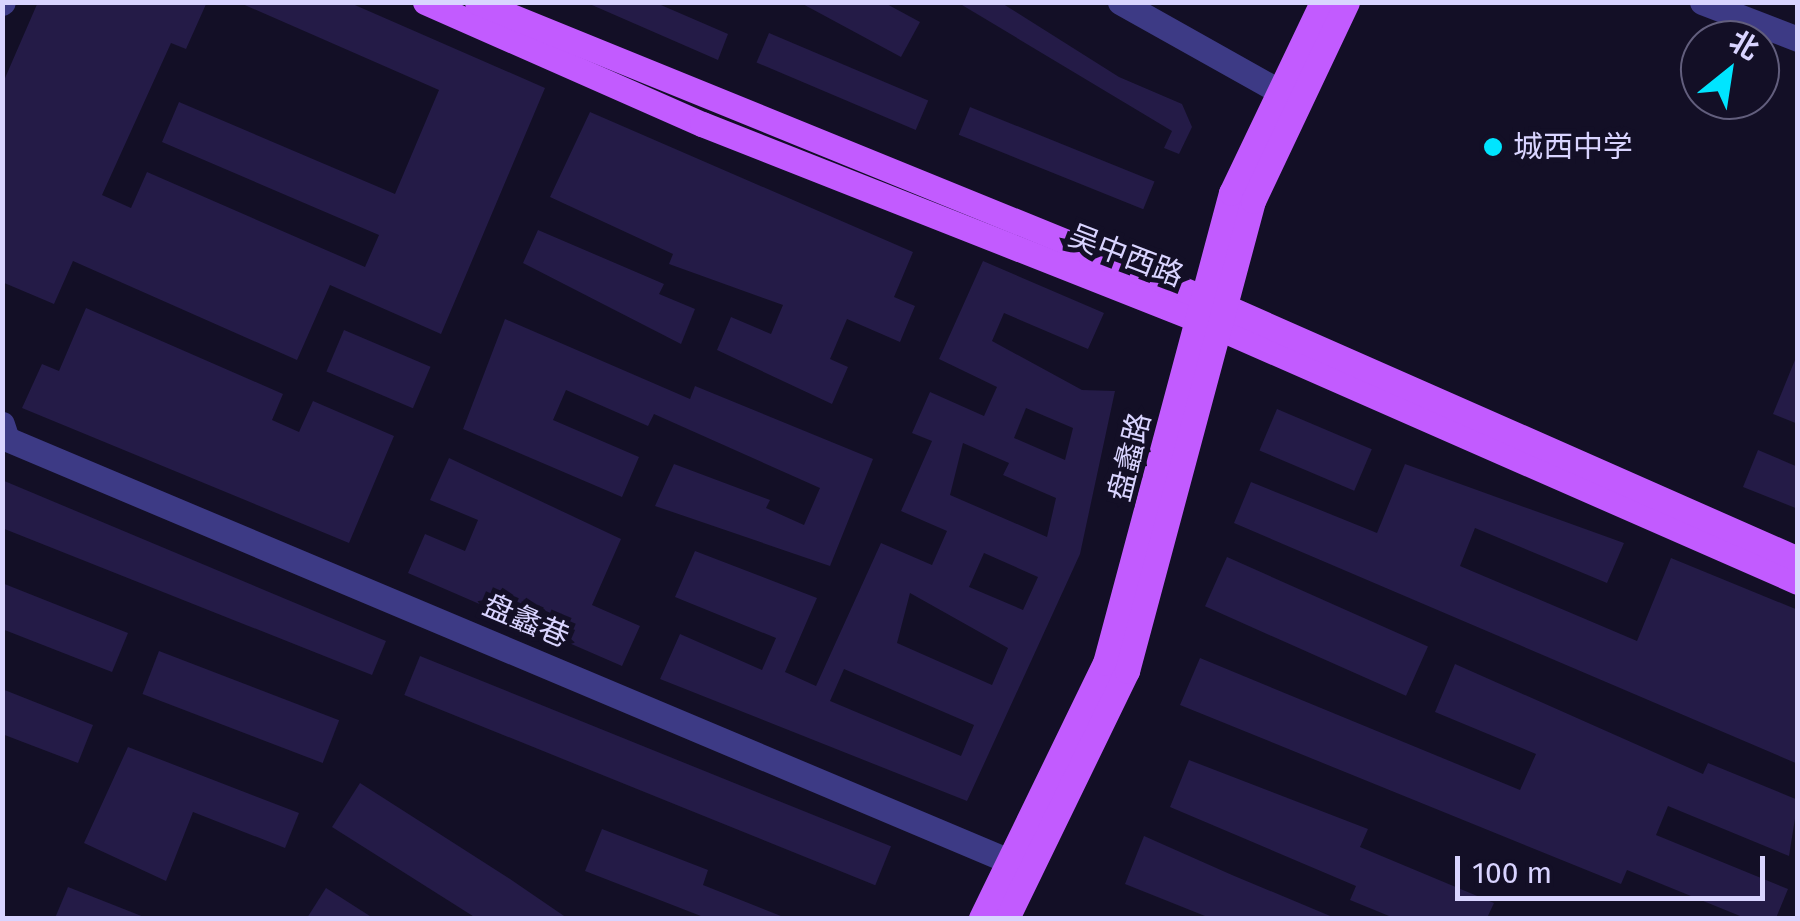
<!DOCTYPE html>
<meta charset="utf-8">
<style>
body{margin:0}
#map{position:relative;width:1800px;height:921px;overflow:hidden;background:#130f26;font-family:"Fira Sans","Noto Sans SC",sans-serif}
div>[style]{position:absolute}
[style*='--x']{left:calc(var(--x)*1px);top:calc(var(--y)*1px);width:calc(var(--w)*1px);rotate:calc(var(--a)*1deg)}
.building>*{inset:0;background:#241b47;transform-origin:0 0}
.minor>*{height:25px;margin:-12.5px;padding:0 12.5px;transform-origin:12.5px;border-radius:12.5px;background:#3d3a85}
.major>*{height:25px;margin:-12.5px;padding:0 12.5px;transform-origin:12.5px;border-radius:12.5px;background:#c25bff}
.dots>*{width:28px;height:28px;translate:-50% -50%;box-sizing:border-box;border:5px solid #130f26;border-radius:50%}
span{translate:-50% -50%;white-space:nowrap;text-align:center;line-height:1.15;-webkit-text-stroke:10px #130f26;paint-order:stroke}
.poi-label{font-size:30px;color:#d9d4ff}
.left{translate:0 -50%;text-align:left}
.street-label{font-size:30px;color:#d9d4ff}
.frame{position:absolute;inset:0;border:5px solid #d9d4ff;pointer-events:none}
.north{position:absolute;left:1680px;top:20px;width:100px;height:100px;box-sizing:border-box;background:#130f26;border:2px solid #625e7d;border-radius:50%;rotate:30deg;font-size:28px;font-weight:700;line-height:40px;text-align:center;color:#d9d4ff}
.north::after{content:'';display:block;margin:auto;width:35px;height:45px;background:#00e5ff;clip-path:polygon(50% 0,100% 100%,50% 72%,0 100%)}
.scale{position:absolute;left:1455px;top:856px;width:310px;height:45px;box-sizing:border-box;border:5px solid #d9d4ff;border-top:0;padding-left:12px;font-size:30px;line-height:35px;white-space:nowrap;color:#d9d4ff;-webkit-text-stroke:8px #130f26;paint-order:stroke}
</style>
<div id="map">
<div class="building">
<i style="clip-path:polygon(38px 2px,207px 2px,186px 49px,171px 43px,102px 195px,131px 208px,147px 172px,365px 267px,379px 235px,162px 142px,179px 102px,395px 194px,439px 90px,238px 2px,348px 2px,545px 88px,441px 334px,330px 285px,297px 360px,73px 261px,54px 304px,2px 282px,2px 85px)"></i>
<i style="clip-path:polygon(585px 2px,654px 2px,728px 34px,718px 60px)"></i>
<i style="clip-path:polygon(799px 2px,883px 2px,920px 22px,901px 57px)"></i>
<i style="clip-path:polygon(957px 2px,1000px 2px,1119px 77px,1182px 104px,1192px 127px,1179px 154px,1164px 148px,1172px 131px)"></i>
<i style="left:769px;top:33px;width:173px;height:32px;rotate:23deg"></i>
<i style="left:970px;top:107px;width:199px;height:30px;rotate:22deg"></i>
<i style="clip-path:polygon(590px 112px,913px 252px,894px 297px,915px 306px,900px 342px,847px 319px,830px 359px,848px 367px,832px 404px,717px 350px,731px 317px,771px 334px,783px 305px,669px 264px,673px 254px,550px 197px)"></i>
<i style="clip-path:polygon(538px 230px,664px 284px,659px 294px,695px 309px,681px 344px,523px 263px)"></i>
<i style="clip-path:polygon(evenodd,983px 261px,1104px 313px,1088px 349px,1004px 313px,992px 341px,1082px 390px,1115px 391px,1080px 554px,967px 801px,660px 679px,680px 634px,762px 670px,776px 638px,675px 597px,695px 551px,817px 598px,785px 672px,816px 686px,881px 543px,932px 565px,947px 531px,901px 511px,932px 441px,912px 433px,930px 392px,984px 416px,997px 387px,939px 359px,983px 261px,1026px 408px,1073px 428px,1065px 460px,1014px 438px,1026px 408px,983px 261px,963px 443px,1009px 463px,1003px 475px,1056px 498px,1047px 537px,950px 495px,963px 443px,983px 261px,984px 553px,1038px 577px,1023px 610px,969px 587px,984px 553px,983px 261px,910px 593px,1008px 648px,992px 685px,897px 643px,910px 593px,983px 261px,844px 669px,974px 725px,961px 756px,830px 701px,844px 669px)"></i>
<i style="clip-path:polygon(86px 308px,283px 394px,272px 420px,299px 432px,313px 401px,394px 436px,349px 543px,22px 408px,42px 364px,59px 371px)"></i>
<i style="clip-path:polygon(505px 319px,690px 399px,695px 386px,873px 459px,830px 566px,655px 506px,674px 464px,770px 500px,766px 508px,804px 525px,820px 488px,654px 414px,648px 426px,566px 390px,553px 420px,639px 457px,622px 497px,463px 429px)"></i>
<i style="left:344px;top:330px;width:94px;height:45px;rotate:23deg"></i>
<i style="clip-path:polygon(1797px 355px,1798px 355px,1798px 424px,1773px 414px)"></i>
<i style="left:1277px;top:409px;width:103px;height:45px;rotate:23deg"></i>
<i style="clip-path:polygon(1758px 450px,1798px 467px,1798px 509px,1743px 487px)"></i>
<i style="clip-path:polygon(449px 458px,621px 539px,592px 605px,640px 626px,622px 666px,408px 573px,425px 534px,465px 551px,478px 520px,430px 500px)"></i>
<i style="clip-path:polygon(1405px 464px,1624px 543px,1607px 583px,1475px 528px,1460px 566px,1637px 641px,1671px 558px,1798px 610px,1798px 764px,1234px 523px,1251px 482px,1377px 533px)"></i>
<i style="clip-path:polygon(2px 480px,386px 641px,372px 675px,2px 528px)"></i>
<i style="left:1227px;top:557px;width:220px;height:54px;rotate:24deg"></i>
<i style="clip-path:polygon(2px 583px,128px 633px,112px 672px,2px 629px)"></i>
<i style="left:159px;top:651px;width:193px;height:46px;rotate:21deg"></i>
<i style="left:420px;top:656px;width:508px;height:42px;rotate:22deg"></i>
<i style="clip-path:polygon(1200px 658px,1520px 790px,1536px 754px,1435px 712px,1455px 664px,1703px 774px,1708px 763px,1798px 800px,1789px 856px,1668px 806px,1656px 835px,1788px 889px,1776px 918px,1745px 918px,1627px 870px,1621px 884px,1180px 705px)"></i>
<i style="clip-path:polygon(2px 689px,93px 725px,78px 763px,2px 734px)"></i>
<i style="clip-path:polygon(128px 747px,299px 813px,285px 848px,193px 812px,166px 881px,84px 843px)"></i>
<i style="clip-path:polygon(1189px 760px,1368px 829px,1360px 847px,1494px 903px,1487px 918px,1394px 918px,1350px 900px,1356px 886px,1170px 807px)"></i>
<i style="clip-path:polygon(360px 783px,510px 879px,567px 918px,476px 918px,332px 827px)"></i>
<i style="clip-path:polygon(602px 829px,708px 870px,703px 885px,786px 918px,706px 918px,585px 871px)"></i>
<i style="clip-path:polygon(1144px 836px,1232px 875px,1335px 918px,1210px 918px,1125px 884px)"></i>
<i style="clip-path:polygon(68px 887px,144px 917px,144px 918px,55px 918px)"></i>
<i style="clip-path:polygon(326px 888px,373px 918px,307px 918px)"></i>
</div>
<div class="minor">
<i style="--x:1120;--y:2;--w:204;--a:29.3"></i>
<i style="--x:1702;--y:2;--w:103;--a:21.1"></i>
<i style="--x:2;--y:3;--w:1;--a:-45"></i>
<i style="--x:2;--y:424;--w:16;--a:72"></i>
<i style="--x:7;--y:439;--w:1108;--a:22.84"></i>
</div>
<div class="major">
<i style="--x:425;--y:2;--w:303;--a:23.8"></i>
<i style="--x:702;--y:124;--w:556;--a:21.53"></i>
<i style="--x:1219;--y:328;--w:632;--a:23.69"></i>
<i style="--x:477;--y:2;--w:806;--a:22.14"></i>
<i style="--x:1224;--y:306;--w:627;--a:23.79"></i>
<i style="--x:981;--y:918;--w:284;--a:-64.1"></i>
<i style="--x:1105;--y:663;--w:487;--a:-75"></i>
<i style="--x:1231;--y:193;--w:212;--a:-64.5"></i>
<i style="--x:1007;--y:918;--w:275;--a:-64.1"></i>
<i style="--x:1127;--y:671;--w:487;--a:-75"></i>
<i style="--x:1253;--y:201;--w:220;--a:-64.7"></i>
</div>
<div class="dots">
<i style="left:1493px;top:147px;background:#00e5ff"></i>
</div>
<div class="poi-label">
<span class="left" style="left:1513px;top:147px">城西中学</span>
</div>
<div class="street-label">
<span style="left:1126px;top:256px;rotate:21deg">吴中西路</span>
<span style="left:1130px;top:457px;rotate:-76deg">盘蠡路</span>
<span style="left:526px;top:621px;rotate:23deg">盘蠡巷</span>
</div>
<div class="frame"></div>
<div class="north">北</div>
<div class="scale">100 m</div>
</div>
